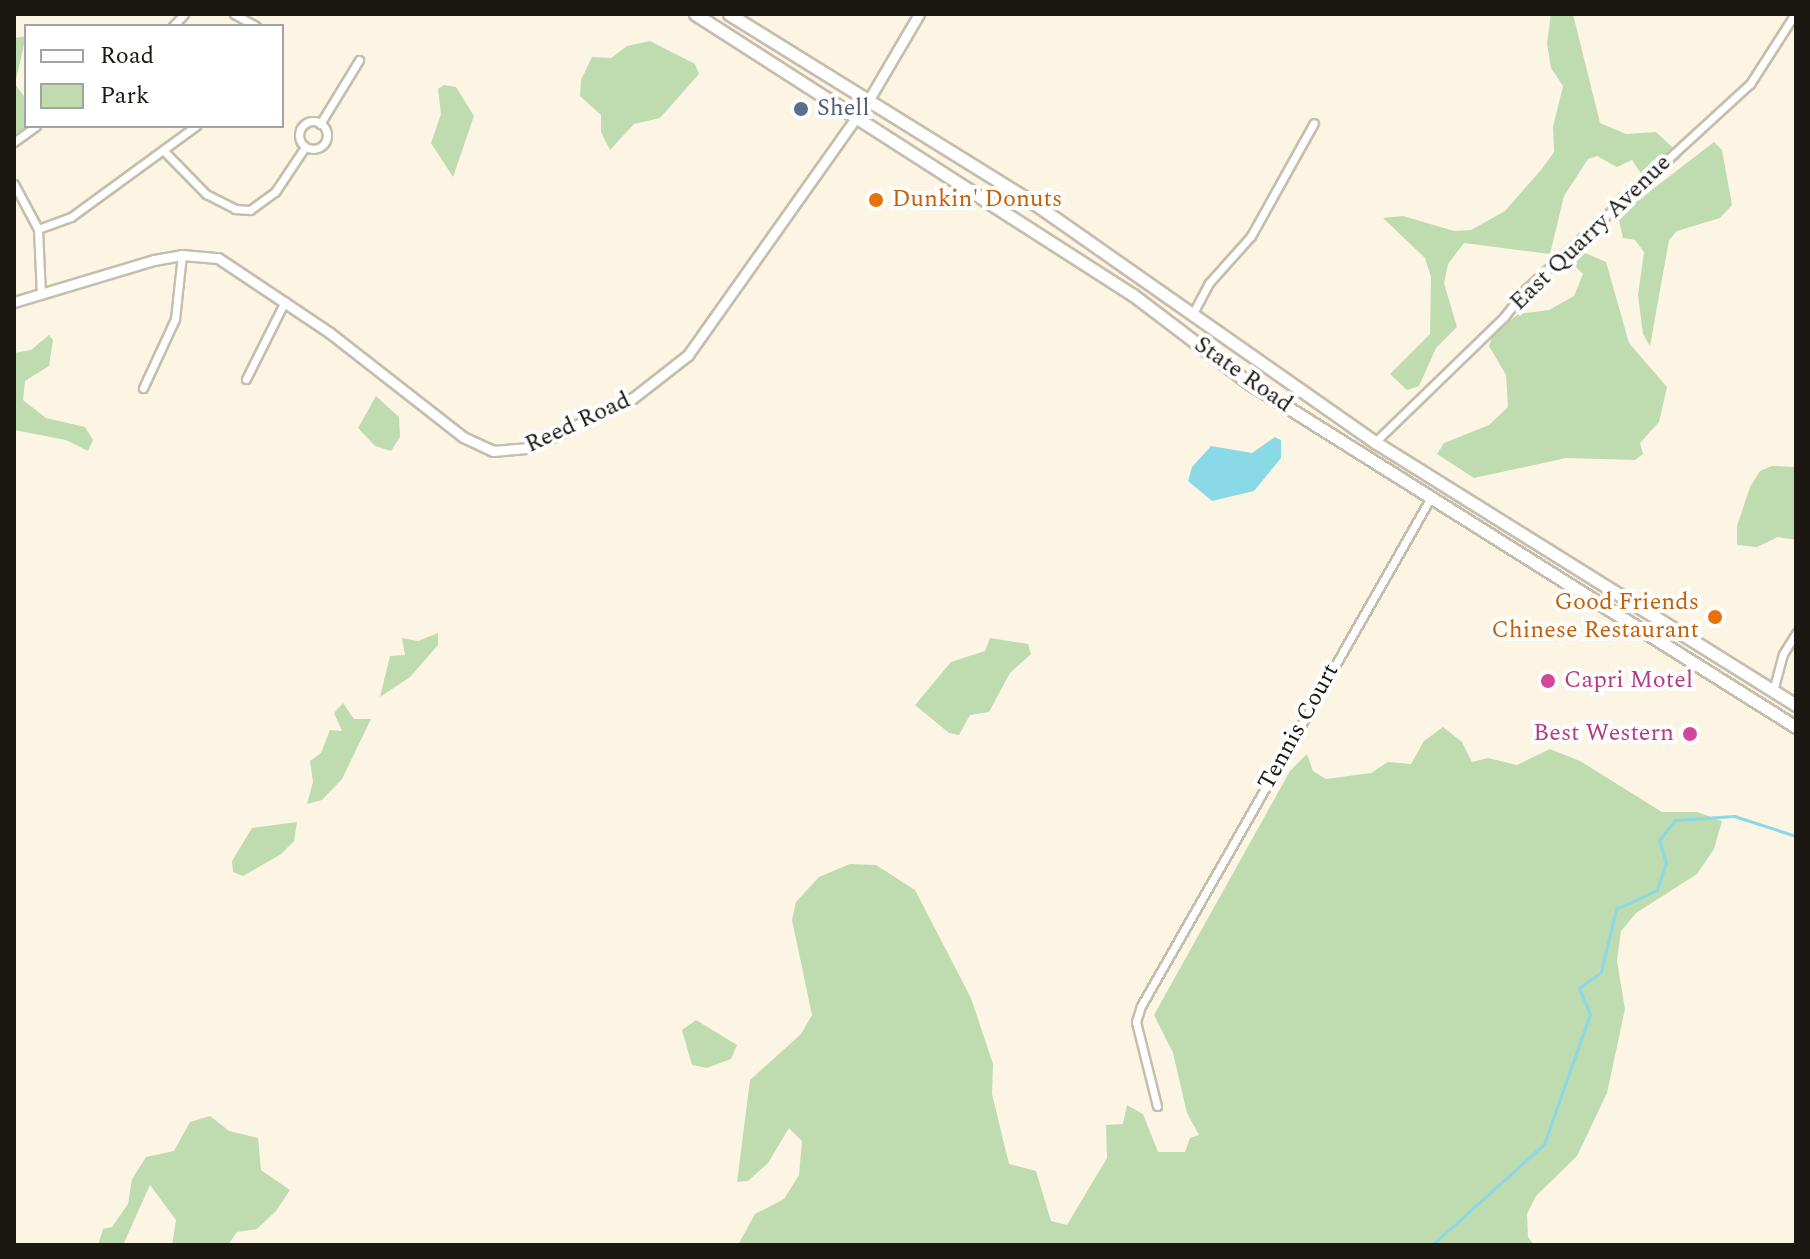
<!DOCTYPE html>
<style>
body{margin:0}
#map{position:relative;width:1810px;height:1259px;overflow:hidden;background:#fdf5e3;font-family:Spectral,serif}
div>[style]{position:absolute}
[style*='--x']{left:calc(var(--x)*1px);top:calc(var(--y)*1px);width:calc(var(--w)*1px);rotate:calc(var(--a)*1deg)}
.green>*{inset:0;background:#bedcaf}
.water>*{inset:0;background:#8ad9e6}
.stream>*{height:3px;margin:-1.5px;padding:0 1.5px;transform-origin:1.5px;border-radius:1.5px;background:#8ad9e6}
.roads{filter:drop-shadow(2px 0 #c6beac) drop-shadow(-2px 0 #c6beac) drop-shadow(0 2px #c6beac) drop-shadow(0 -2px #c6beac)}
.minor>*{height:7px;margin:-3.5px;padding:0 3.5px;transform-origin:3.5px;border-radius:3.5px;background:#fff}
.minor>.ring{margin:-3.5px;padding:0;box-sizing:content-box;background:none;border:7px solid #fff;border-radius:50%}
.tertiary>*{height:9px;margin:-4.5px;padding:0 4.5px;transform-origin:4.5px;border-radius:4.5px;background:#fff}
.primary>*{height:11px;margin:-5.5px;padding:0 5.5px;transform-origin:5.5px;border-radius:5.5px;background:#fff}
.dots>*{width:22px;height:22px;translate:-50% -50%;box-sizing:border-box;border:4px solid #fff;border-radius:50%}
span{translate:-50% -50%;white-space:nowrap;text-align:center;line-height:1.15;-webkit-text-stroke:8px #fff;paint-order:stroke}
.service-label{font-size:24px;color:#4e5e75}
.left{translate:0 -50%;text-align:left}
.food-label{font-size:24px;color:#c56008}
.right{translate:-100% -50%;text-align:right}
.street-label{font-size:24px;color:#1b1812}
.hotel-label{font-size:24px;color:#b23c85}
.frame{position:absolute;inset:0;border:16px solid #1b1812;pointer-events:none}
.legend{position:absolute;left:24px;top:24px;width:260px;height:104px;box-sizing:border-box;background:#fff;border:2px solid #a4a3a0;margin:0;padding:10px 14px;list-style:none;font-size:24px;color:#1b1812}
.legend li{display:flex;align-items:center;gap:16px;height:40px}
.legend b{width:40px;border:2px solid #a4a3a0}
</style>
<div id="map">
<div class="green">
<i style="clip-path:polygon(1551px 14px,1573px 14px,1600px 123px,1626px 134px,1656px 132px,1682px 156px,1665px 172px,1644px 178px,1632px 160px,1617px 167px,1597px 156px,1588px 159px,1564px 196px,1550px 254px,1464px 243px,1448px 264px,1444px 283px,1457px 327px,1436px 348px,1419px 386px,1407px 390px,1390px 374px,1430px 334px,1431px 277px,1425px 258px,1383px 218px,1403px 216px,1454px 231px,1471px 230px,1505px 211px,1541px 170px,1554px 152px,1553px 127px,1563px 86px,1551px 68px,1547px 43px)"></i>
<i style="clip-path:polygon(26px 36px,15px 84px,26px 99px,28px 126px,14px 136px,14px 38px)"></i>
<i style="clip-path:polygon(650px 41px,695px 64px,699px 74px,660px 118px,634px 124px,610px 150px,601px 132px,601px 115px,580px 96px,581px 80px,592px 57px,611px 58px,627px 46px)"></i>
<i style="clip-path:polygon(444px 85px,456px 87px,474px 116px,453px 177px,431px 143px,441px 114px,438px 89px)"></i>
<i style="clip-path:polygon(1714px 142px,1722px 150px,1732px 205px,1720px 218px,1677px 231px,1669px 240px,1650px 346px,1643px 334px,1638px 295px,1644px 252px,1635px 240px,1623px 238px,1618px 216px)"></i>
<i style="clip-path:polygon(1585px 253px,1606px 262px,1629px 343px,1667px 387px,1659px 422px,1640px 443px,1643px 454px,1635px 460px,1566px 458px,1474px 478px,1437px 454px,1444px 443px,1489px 425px,1508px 407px,1506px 375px,1489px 346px,1493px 335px,1518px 314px,1549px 310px,1574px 296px,1583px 274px,1573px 264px)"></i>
<i style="clip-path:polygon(49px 335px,53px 340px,49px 366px,25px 381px,23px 400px,46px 418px,85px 427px,93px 440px,88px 451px,66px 440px,14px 430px,14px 353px,31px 350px)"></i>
<i style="clip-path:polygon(376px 396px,399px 417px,400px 437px,391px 451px,375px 446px,358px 428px)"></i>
<i style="clip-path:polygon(1772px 466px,1796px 467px,1796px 540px,1778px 537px,1757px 547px,1737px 545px,1737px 526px,1750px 487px,1760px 471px)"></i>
<i style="clip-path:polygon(438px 633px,438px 645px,410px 677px,380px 697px,390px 656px,405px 655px,402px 638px,418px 641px)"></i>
<i style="clip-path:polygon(990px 638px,1028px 644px,1031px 654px,1010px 673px,989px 712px,970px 715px,959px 735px,949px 733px,915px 705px,951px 662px,985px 651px)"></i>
<i style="clip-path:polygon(343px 703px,354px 719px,371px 719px,342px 779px,322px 800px,307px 804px,313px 782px,310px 761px,321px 753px,330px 730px,342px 731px,334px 713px)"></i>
<i style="clip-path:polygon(1443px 727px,1462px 742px,1472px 762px,1488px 758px,1517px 765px,1550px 749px,1580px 761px,1662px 812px,1697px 812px,1722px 821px,1714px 849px,1697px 874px,1636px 913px,1621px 931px,1617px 961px,1625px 1009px,1607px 1093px,1577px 1156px,1536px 1196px,1527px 1214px,1528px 1237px,1534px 1245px,738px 1245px,755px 1214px,784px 1199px,799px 1175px,802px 1141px,789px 1128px,768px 1163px,748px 1181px,737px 1182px,750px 1080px,801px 1034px,812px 1015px,792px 920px,796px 902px,819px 877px,850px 864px,876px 865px,915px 890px,971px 998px,993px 1064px,992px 1094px,1009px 1164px,1036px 1171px,1051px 1221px,1067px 1225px,1107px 1158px,1106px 1125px,1123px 1124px,1127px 1105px,1143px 1114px,1158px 1152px,1185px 1152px,1190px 1138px,1199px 1135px,1187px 1113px,1173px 1053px,1154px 1015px,1290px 771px,1307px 754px,1313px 771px,1326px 779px,1371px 773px,1388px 762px,1411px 764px,1424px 741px)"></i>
<i style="clip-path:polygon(297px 822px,294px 841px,281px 854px,243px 876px,233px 872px,232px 861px,252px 828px)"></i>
<i style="clip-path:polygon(696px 1020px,737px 1045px,731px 1059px,707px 1068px,692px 1065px,682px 1030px)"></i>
<i style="clip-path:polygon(210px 1116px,229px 1131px,258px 1138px,261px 1170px,290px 1190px,276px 1211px,257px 1229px,237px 1232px,228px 1245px,172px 1245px,176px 1220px,150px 1185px,123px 1245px,98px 1245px,103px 1229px,112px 1227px,128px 1204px,132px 1179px,146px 1157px,174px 1151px,190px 1122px)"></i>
</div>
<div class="water">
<i style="clip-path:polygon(1275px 437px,1281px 440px,1281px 458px,1254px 491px,1212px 501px,1188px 481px,1192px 467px,1211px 446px,1252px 453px)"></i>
</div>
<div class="stream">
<i style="--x:1432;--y:1245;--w:151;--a:-42"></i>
<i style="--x:1544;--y:1144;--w:138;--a:-70.5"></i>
<i style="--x:1590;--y:1014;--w:28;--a:-113"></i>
<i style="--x:1579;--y:988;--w:27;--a:-36"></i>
<i style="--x:1601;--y:972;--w:65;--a:-76.6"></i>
<i style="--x:1616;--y:909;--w:45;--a:-24.9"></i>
<i style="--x:1657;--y:890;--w:28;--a:-72"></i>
<i style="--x:1666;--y:863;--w:24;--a:-107"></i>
<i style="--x:1659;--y:840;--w:26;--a:-51"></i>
<i style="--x:1675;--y:820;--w:59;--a:-3.9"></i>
<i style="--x:1734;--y:816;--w:65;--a:17.9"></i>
</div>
<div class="roads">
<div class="minor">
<i style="--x:234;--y:14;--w:25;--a:29"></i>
<i style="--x:173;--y:26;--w:16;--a:-47"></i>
<i class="ring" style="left:299px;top:121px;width:21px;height:21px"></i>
<i style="--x:320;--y:124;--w:75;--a:-58.6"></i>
<i style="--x:14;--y:142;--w:27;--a:-36"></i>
<i style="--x:163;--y:150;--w:62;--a:45.7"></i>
<i style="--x:206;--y:194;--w:33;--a:27"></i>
<i style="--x:235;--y:209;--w:15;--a:4"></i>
<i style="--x:250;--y:210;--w:31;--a:-36"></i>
<i style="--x:275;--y:192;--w:54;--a:-56.3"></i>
<i style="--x:14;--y:184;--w:51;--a:61.9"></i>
<i style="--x:38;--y:229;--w:65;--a:87.4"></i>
<i style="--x:38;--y:229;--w:35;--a:-20"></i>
<i style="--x:71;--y:217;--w:155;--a:-36.1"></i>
<i style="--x:1192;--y:315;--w:36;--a:-62"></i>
<i style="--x:1209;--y:283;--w:63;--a:-48.2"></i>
<i style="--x:1251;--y:236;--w:129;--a:-60.9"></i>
<i style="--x:246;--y:379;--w:87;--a:-63.4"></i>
<i style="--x:143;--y:388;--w:76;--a:-65.1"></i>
<i style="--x:175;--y:319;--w:64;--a:-83.8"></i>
<i style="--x:1375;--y:442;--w:180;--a:-44.1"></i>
<i style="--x:1504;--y:317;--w:36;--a:-52"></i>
<i style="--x:1526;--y:289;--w:304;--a:-42.5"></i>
<i style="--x:1750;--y:84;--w:83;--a:-57.3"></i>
<i style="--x:1773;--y:691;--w:38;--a:-75"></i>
<i style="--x:1783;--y:654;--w:25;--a:-58"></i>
<i style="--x:1157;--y:1106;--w:87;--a:-104"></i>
<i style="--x:1136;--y:1022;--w:17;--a:-73"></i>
<i style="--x:1141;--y:1006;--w:584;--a:-60.32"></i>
</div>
<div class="tertiary">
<i style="--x:14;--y:302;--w:146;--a:-16.7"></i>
<i style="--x:154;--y:260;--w:28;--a:-10"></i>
<i style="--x:182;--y:255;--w:36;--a:5"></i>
<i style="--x:218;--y:258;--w:135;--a:33.8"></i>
<i style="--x:330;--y:333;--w:169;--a:38"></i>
<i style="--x:463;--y:437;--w:33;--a:25"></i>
<i style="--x:493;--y:451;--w:36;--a:-5"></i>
<i style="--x:529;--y:448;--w:115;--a:-25.7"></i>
<i style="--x:633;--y:398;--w:70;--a:-38"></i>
<i style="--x:688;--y:355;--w:311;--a:-54.7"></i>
<i style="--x:868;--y:101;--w:101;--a:-59.6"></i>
</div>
<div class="primary">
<i style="--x:695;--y:14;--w:520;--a:32.68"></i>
<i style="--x:1133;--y:295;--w:146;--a:37.2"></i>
<i style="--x:1249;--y:383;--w:646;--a:32.17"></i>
<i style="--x:729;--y:14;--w:360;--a:31.8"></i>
<i style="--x:1035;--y:204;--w:415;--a:35"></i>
<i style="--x:1375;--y:442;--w:496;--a:32"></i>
</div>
</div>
<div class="dots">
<i style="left:801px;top:109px;background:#5c6f8a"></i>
<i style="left:876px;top:200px;background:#e8710a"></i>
<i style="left:1715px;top:617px;background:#e8710a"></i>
<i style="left:1548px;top:681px;background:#d1479c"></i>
<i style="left:1690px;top:734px;background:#d1479c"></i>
</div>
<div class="service-label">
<span class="left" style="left:817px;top:109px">Shell</span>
</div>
<div class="food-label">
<span class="left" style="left:892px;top:200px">Dunkin' Donuts</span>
<span class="right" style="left:1699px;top:617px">Good Friends<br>Chinese Restaurant</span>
</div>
<div class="street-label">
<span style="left:1591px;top:233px;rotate:-44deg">East Quarry Avenue</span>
<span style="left:1243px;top:375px;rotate:35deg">State Road</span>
<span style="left:578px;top:423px;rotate:-25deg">Reed Road</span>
<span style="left:1299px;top:727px;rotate:-61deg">Tennis Court</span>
</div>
<div class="hotel-label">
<span class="left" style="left:1564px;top:681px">Capri Motel</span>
<span class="right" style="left:1674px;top:734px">Best Western</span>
</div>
<div class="frame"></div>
<ul class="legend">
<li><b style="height:10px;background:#fff"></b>Road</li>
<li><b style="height:22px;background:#bedcaf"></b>Park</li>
</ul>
</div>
